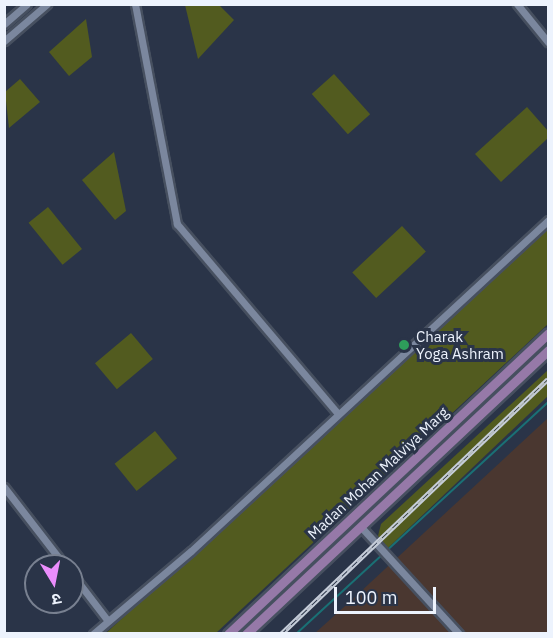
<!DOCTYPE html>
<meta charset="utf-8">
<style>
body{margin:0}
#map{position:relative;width:553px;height:638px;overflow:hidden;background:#2a3448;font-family:"IBM Plex Sans","Noto Sans Devanagari",sans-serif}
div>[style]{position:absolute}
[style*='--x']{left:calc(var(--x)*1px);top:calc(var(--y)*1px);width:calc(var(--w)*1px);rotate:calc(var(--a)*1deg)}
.industrial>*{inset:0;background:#4a3730}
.green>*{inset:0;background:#525b1f;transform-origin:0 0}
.stream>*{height:2px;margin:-1px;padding:0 1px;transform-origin:1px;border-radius:1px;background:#1a7075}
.roads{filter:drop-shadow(2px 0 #475060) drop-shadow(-2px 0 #475060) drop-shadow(0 2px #475060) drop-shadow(0 -2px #475060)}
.minor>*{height:7px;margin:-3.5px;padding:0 3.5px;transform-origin:3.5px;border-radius:3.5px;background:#7b879e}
.major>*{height:9px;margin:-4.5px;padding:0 4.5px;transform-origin:4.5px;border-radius:4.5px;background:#9679a8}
.rail>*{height:4.5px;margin-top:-2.25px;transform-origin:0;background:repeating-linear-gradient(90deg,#2a3448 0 7px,#c6cdd9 0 14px);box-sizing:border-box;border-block:2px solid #c6cdd9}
.dots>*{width:16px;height:16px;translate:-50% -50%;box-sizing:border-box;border:3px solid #2a3448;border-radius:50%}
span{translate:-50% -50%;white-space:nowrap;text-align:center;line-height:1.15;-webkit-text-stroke:6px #2a3448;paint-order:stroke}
.poi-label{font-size:15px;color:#edf3fd}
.left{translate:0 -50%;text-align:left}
.street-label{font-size:15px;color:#edf3fd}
.frame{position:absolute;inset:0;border:6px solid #edf3fd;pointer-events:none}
.north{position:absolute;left:24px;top:554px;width:60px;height:60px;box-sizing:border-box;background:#2a3448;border:2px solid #788090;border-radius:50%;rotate:170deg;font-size:16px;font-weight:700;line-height:24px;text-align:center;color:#edf3fd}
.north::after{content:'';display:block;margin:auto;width:21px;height:27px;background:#eb8dfc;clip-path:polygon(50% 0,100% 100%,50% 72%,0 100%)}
.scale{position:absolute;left:334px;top:587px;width:102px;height:27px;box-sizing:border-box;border:3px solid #edf3fd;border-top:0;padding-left:8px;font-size:18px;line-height:21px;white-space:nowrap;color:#edf3fd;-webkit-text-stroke:4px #2a3448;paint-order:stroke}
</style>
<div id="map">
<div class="industrial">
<i style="clip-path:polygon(548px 418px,548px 633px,314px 634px,344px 607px)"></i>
</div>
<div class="green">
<i style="clip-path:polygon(185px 5px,219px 5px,234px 20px,198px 59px)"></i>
<i style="clip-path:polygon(86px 19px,92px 57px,69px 76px,49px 52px)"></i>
<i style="left:334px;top:74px;width:54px;height:30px;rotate:48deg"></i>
<i style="clip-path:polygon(20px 79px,40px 102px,9px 128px,5px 92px)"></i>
<i style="clip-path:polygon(527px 107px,548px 131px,548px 138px,501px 182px,475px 154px)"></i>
<i style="clip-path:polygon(114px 152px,126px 211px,115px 220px,82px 180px)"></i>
<i style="left:48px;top:207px;width:54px;height:25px;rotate:51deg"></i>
<i style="left:402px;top:226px;width:35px;height:68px;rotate:47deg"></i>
<i style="clip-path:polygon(548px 229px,548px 324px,216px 633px,106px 633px)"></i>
<i style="left:131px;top:333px;width:34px;height:47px;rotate:50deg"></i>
<i style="clip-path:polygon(548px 370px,548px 396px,388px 548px,378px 536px,381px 524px)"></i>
<i style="left:155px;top:431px;width:35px;height:52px;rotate:51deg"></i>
</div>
<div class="stream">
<i style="--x:296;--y:634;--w:343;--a:-42.6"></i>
</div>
<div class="roads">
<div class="minor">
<i style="--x:135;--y:4;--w:224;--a:79.2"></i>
<i style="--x:177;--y:224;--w:249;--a:49.7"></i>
<i style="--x:517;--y:4;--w:49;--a:50.8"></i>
<i style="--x:4;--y:24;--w:30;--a:-41"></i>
<i style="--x:4;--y:41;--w:57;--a:-40.7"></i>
<i style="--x:4;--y:487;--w:100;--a:52.3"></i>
<i style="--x:361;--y:527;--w:145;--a:47.5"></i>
<i style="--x:72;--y:574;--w:59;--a:52.5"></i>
<i style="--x:93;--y:634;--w:128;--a:-40.3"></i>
<i style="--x:191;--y:551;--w:487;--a:-42.8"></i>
</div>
<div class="major">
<i style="--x:228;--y:634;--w:439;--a:-43.2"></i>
<i style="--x:246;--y:634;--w:415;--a:-43.2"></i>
</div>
</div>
<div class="rail">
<i style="--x:281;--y:634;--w:369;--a:-43.7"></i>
</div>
<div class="dots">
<i style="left:404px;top:345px;background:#2e9e5b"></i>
</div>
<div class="poi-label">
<span class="left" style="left:416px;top:345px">Charak<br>Yoga Ashram</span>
</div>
<div class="street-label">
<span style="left:378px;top:473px;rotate:-43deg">Madan Mohan Malviya Marg</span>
</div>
<div class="frame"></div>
<div class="north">उ</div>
<div class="scale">100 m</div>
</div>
